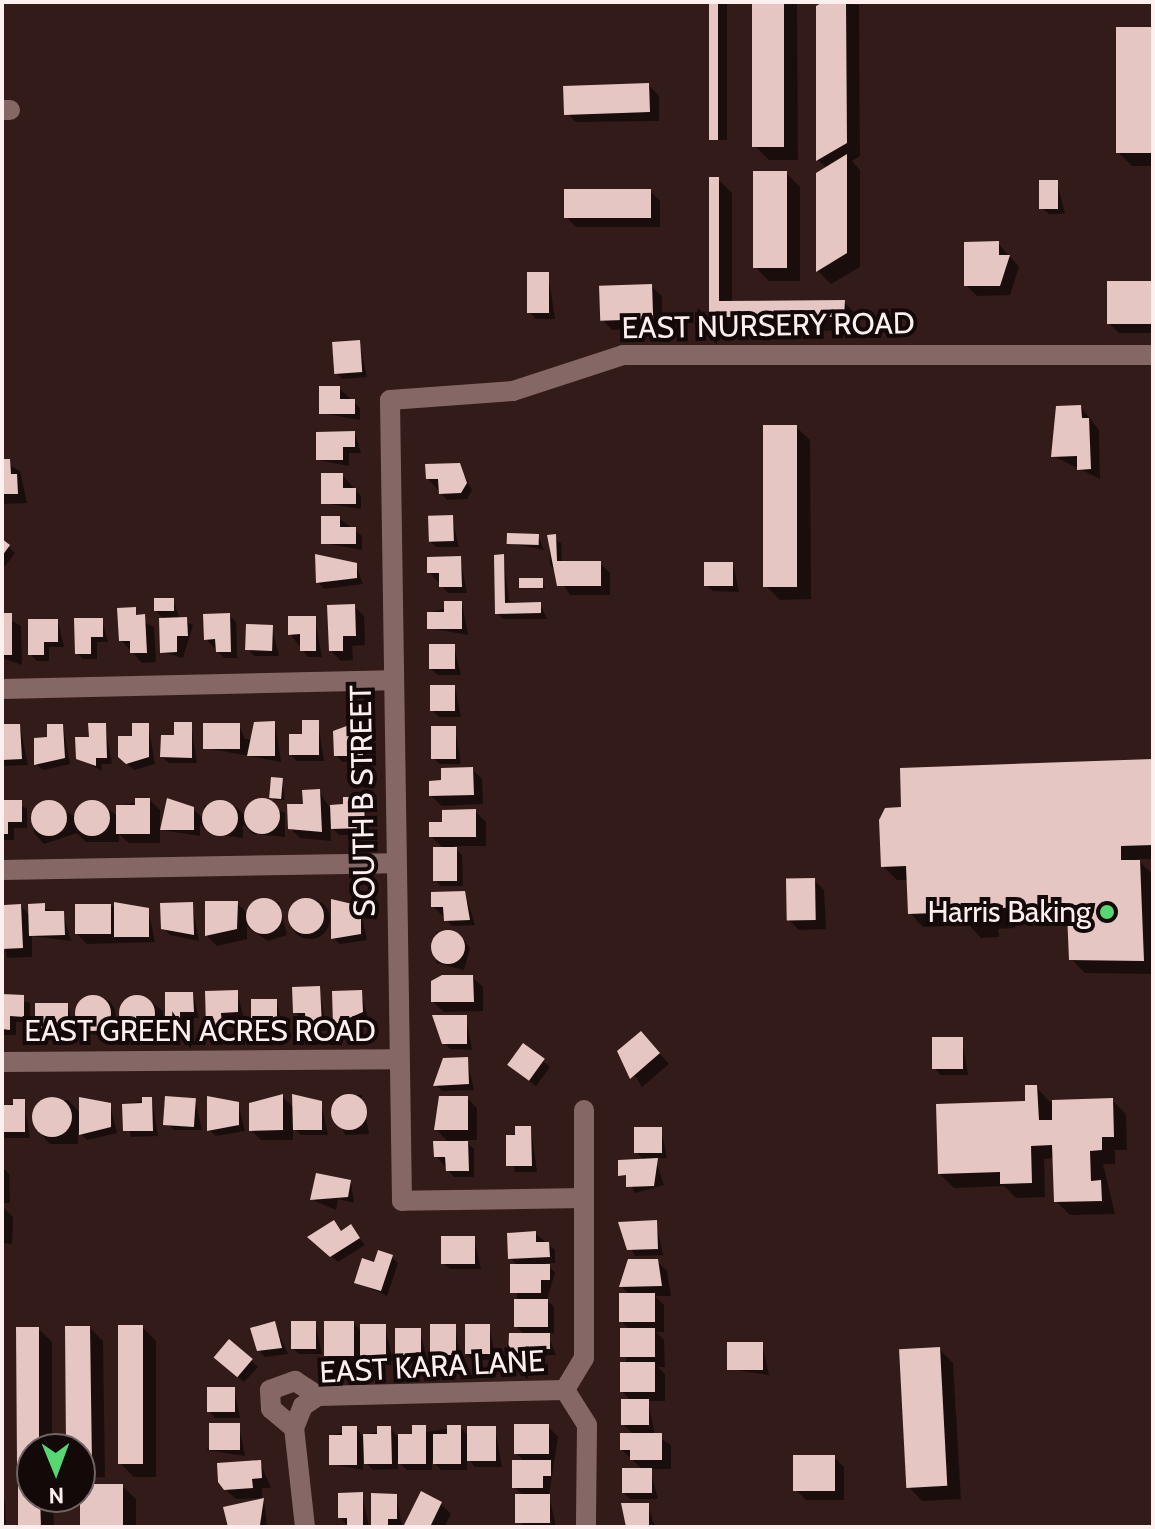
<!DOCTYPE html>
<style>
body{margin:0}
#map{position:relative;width:1155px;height:1529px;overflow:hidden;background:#321b19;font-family:Cabin,sans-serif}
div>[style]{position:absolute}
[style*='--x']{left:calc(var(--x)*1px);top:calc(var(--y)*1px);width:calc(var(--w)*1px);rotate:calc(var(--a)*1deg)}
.shadow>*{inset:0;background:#0007;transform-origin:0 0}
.round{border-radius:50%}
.building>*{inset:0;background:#e5c6c3;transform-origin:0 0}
.minor>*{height:20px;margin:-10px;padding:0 10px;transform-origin:10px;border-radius:10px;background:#856866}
.dots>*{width:22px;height:22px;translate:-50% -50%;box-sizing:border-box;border:4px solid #120908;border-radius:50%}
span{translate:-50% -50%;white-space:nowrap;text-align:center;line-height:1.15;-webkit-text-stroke:8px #120908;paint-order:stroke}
.street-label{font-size:30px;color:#fdf0ef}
.poi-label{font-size:30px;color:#fdf0ef}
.right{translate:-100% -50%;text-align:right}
.frame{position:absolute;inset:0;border:4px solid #fdf0ef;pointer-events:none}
.north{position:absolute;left:16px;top:1433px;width:80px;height:80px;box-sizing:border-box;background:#120908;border:2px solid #706564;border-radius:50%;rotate:179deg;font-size:22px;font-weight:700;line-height:32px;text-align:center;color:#fdf0ef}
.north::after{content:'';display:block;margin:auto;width:28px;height:36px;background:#57d671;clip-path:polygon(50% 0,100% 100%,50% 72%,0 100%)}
</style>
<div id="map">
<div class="shadow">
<i style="left:711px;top:2px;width:16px;height:138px"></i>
<i style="clip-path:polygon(754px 2px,797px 2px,798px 160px,769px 160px,755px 146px)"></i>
<i style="clip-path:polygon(827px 2px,859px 5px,860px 156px,852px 161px,860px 170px,860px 267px,831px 284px,818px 271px,827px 168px,818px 160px,818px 7px)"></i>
<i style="clip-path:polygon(1153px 29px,1153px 166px,1132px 166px,1118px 152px)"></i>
<i style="clip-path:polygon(649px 85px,659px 96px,659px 121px,576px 122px,565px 111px)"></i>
<i style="clip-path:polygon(786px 173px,800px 187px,800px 281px,769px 281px,755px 267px)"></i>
<i style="clip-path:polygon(718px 179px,732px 193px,732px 302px,844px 302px,858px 316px,857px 331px,725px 330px,711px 316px)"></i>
<i style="clip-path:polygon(1057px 182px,1065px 214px,1049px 214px,1042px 208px)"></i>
<i style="clip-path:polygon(650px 191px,660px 201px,660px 227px,576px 227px,566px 217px)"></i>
<i style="clip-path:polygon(998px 243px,1019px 267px,1010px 295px,977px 296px,966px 285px)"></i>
<i style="clip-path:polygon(548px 274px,555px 319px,536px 319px,529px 312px)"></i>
<i style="clip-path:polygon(1150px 283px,1153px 333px,1119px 333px,1109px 323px)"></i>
<i style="clip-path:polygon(651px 286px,662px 296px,662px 328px,612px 330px,602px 319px)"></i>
<i style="clip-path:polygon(359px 342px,367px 377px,342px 379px,336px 372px)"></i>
<i style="clip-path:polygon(339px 388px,360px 408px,360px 420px,321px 413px)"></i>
<i style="clip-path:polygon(1081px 407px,1099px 430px,1100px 479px,1053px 456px)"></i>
<i style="clip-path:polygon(796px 427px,810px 440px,811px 599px,780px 600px,766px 586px)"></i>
<i style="clip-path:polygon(355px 433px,361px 453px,349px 453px,349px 466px,318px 460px)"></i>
<i style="clip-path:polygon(2px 461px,20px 471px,27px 503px,2px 504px)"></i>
<i style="clip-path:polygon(459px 465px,472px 490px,467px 499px,447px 500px,428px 479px)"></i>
<i style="clip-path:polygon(342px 475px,361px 496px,361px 509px,323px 503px)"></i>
<i style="clip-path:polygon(452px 517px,459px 547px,436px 547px,430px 541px)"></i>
<i style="clip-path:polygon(339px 518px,362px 536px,362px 550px,323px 543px)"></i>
<i style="clip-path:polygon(538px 536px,544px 550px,509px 543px)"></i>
<i style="clip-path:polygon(549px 536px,561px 543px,562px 563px,600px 563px,610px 573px,610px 595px,570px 595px,550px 564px)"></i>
<i style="clip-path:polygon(2px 541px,15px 553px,2px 570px)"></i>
<i style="clip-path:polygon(503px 556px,510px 605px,540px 604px,547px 619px,503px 619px,497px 613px)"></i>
<i style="clip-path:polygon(460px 558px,467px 593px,448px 593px,429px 572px)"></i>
<i style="clip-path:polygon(733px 564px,739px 592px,713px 591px,706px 585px)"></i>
<i style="clip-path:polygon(356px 565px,363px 584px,324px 589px,318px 582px)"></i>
<i style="clip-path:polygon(542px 580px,545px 589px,521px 588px)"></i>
<i style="clip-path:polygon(173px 600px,180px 619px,193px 625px,183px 658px,162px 652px,165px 620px,155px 610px)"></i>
<i style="clip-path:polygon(462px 603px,468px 635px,429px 628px,429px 613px)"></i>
<i style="clip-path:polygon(354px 606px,364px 616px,365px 645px,352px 646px,353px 660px,341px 661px,331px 651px)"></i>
<i style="clip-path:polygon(120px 611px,154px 627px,156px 662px,142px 663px,121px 640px)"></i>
<i style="clip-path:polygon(2px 615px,21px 626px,22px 665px,2px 658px)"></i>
<i style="clip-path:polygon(229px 615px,236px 622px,237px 658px,224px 658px,206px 639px)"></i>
<i style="clip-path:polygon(315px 618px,322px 657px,308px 657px,290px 634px)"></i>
<i style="clip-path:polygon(102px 620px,108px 642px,97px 642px,97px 659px,83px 659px,77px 653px)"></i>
<i style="clip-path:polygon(58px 621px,64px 647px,49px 647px,49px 661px,37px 661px,30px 654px)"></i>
<i style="clip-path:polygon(272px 627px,279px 656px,254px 656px,248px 649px)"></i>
<i style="clip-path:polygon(454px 646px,461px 675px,438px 675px,431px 669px)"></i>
<i style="clip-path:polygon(455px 687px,461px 717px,439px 717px,432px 710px)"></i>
<i style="clip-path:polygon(318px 722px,324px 761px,297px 761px,291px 755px)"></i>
<i style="clip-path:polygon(275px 723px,281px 762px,206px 748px,239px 725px,245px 739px,256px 740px)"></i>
<i style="clip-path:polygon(362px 723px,368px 761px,342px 762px,336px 755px)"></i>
<i style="clip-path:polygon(191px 724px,197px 763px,169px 763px,162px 757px)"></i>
<i style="clip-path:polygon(105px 725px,112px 764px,101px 764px,102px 771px,78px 758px)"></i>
<i style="clip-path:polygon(148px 725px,155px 764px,134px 770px,120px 757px)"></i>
<i style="clip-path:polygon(20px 726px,28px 765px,2px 766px,2px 740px)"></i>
<i style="clip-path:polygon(63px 726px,70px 764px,43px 770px,36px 764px)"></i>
<i style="clip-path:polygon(455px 728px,461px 764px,440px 764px,433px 758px)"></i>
<i style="clip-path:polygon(1153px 761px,1153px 859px,1137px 859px,1153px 875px,1153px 974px,1085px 973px,1071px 959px,1070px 919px,1015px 921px,1015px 928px,998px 929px,999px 937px,981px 938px,969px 925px,923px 927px,910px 913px,908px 880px,897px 880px,883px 866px)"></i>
<i style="clip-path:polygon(472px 769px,482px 779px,483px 804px,442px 806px,431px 796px)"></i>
<i style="clip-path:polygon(282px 780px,285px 800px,275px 800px,272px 797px)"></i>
<i style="clip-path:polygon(319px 791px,329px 807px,363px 799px,370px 834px,339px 835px,330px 826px,331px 841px,300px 838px,290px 828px)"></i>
<i style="clip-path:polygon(95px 800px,118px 816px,118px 806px,150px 800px,160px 810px,160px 843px,129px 843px,119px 834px,119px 842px,86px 842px,77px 833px,44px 844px,34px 833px,34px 808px,46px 807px,46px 801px,76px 817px,76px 807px)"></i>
<i style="clip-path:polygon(257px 800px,285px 813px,285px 837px,253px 834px,243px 824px,243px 838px,210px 834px,200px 824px,200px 836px,162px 830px,193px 809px,204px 819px,204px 805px,236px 807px,246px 817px,246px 807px,257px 807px)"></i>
<i style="clip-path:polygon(2px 802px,27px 808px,27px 828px,14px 828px,14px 840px,2px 840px)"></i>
<i style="clip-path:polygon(475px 811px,486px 822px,486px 846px,453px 846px,462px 855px,463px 886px,441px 886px,435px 880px,444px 849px,431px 836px)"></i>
<i style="clip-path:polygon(814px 880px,824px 890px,826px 929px,799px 930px,789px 920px)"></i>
<i style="clip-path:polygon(465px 893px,475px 925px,452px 926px,433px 906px)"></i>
<i class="round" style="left:290px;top:899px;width:40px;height:40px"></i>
<i style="clip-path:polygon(279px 902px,287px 935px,268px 941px,247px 927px,247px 939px,217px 946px,207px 936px,237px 903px,248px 914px,247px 908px)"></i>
<i style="clip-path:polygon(192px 904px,199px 941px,170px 935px,163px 928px)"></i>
<i style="clip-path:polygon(21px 906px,30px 916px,30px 906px,63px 912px,71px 941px,32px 936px,32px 957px,7px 958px,2px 925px)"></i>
<i style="clip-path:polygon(110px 906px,148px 909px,155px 942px,87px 944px,77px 934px)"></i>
<i style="clip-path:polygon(360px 908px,367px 940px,340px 944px,333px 938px)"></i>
<i style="clip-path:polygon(436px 932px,463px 939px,470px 948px,464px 970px,436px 963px)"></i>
<i style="clip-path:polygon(472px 977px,483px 987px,483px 1011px,444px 1012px,433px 1002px)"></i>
<i style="clip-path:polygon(319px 988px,327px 1031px,314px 1031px,295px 1012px)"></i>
<i style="clip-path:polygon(237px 992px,244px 1018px,227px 1018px,227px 1033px,214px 1033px,208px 1026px)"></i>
<i style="clip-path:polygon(361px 992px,368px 1018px,354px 1018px,354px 1030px,341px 1030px,335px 1024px)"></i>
<i style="clip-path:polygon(193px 994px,199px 1018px,186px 1018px,186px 1033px,173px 1033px,167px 1026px)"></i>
<i style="clip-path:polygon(141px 995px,163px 1011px,163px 1037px,133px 1038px,123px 1028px,122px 1001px)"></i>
<i style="clip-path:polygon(2px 996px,30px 1003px,30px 1022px,16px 1022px,16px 1035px,2px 1035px)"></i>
<i class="round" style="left:78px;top:997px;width:38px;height:38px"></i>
<i style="clip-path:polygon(277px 1001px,283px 1030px,260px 1030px,253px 1023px)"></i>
<i style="clip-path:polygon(68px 1005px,74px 1034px,37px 1027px)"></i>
<i style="clip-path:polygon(466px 1017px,472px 1050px,450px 1049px,444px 1042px)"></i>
<i style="clip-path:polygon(962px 1039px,968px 1075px,941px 1075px,934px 1068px)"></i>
<i style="clip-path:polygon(651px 1044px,669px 1064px,642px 1087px,620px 1052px)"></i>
<i style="clip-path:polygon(524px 1046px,550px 1067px,536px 1086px,515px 1071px)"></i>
<i style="clip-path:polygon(467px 1059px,474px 1090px,442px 1091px,436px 1085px)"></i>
<i style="clip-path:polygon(1036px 1087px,1050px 1102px,1112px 1100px,1126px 1114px,1127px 1150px,1115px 1150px,1115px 1164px,1103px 1164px,1115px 1214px,1070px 1215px,1056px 1201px,1054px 1158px,1044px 1159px,1045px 1197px,1016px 1198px,1004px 1186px,954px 1188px,940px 1174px,1027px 1103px)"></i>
<i style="clip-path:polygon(362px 1095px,369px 1134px,345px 1135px,333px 1106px,338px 1096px)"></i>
<i style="clip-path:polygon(283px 1097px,295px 1109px,321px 1103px,328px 1135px,301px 1135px,293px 1127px,293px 1140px,261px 1140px,251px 1130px)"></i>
<i style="clip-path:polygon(467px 1098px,477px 1108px,477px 1140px,464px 1140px,474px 1149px,474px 1177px,454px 1177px,436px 1156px,449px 1143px,436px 1129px)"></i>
<i style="clip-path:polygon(152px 1099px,158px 1136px,131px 1137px,124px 1105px)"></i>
<i style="clip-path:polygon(39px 1100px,68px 1100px,81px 1114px,110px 1105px,117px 1133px,87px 1140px,78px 1131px,78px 1144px,50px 1144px,33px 1125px)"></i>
<i style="clip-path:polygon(195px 1100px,202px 1130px,174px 1130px,168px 1124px)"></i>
<i style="clip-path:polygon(24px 1101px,30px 1138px,4px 1138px,2px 1106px)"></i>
<i style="clip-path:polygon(238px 1103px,245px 1131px,216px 1136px,209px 1130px)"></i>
<i style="clip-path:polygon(531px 1128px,537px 1172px,515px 1172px,508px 1136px)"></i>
<i style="clip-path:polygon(661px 1129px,667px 1158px,655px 1158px,664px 1185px,635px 1193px,620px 1162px,645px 1161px,636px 1152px)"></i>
<i style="clip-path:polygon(2px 1167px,9px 1174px,10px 1203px,2px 1203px)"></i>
<i style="clip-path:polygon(351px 1182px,354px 1203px,338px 1199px,336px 1210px,313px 1200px)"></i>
<i style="clip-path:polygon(2px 1206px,13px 1217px,12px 1244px,2px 1243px)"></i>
<i style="clip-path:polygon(333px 1222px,342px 1232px,351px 1227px,365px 1245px,338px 1262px,316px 1243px)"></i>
<i style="clip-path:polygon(656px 1222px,663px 1255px,635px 1256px,620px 1224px)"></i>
<i style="clip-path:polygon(535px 1233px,555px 1250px,555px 1263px,546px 1263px,555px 1273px,547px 1300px,554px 1307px,554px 1333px,547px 1333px,556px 1355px,542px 1355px,542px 1365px,517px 1364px,510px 1358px,525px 1335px,516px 1326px,518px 1266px,510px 1258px)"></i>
<i style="clip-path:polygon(474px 1238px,481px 1269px,450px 1269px,443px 1263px)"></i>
<i style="clip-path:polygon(391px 1257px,398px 1263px,387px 1296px,356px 1282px)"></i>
<i style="clip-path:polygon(657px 1261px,667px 1271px,671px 1296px,655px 1296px,664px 1305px,664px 1332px,656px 1332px,664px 1340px,665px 1367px,658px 1367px,665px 1374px,665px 1401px,648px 1401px,655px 1435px,671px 1445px,671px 1469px,650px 1469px,658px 1499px,630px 1499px,624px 1493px,643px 1470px,622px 1450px,634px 1435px,624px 1425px,632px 1402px,622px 1391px,630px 1330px,622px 1322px,630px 1295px,621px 1286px)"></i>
<i style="clip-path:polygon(353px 1322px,362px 1332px,385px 1326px,393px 1361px,363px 1356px,363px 1365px,337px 1365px,326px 1355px)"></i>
<i style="clip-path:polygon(274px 1323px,288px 1354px,265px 1357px,259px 1350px)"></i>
<i style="clip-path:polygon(315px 1323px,322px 1354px,299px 1354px,292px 1348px)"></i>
<i style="clip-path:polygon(455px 1326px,461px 1361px,438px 1360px,432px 1354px)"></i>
<i style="clip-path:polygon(489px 1326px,496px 1360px,473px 1360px,466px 1354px)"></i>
<i style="clip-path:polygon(142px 1327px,156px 1341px,156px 1477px,134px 1477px,120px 1463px)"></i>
<i style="clip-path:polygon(38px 1328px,52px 1342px,52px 1449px,32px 1449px,32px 1477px,19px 1464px)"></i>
<i style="clip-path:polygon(90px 1328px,103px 1341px,105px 1477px,82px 1478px,80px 1449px,68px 1449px)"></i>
<i style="clip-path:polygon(420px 1330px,427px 1360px,404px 1361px,397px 1354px)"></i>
<i style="clip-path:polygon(2px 1341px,4px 1478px,2px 1478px)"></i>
<i style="clip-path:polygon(762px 1344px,769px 1375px,729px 1369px)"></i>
<i style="clip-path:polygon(939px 1349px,953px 1363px,961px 1499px,922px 1501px,909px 1487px)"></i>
<i style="clip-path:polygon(251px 1360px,258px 1367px,244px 1382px,222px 1363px)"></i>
<i style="clip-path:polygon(234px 1389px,240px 1418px,215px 1418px,209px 1411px)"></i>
<i style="clip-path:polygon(239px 1425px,245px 1456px,206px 1450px)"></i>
<i style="clip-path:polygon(548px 1426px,558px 1437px,549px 1495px,556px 1527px,522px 1527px,524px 1496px,514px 1487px,525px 1462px,516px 1453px)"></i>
<i style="clip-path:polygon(460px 1427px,469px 1436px,495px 1428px,502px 1467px,475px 1467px,467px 1458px,467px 1470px,441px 1470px,432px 1460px,432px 1470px,407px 1470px,397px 1461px,398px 1469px,373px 1470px,363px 1460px,363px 1470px,331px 1464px,331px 1436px,356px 1428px,362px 1436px,390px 1428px,397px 1436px)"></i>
<i style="clip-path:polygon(834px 1457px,844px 1467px,844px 1500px,806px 1500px,796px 1490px)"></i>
<i style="clip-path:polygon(260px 1462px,271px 1488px,262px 1488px,262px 1498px,236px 1499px,225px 1489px)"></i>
<i style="clip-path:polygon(122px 1486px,136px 1499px,136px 1527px,83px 1527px)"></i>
<i style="clip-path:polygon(32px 1488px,32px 1497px,53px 1501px,54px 1527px,20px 1527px)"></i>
<i style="clip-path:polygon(362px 1494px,369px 1527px,349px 1527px,340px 1517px)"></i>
<i style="clip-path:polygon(396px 1496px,402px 1525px,373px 1527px)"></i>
<i style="clip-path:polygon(2px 1498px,5px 1501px,6px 1527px,2px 1527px)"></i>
<i style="clip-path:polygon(264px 1500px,267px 1527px,230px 1527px,226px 1508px)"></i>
<i style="clip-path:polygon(441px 1504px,451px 1514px,444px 1527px,405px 1527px)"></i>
<i style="clip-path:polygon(648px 1505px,655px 1527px,628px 1527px)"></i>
</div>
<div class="building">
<i style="left:709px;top:2px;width:9px;height:138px"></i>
<i style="left:752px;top:2px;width:32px;height:145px"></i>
<i style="clip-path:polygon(823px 2px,846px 2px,847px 143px,816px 161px,816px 6px)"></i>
<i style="left:1116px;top:27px;width:37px;height:126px"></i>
<i style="left:649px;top:83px;width:29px;height:86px;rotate:88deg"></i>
<i style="clip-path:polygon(847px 154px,847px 253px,816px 272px,816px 173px)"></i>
<i style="left:753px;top:171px;width:34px;height:97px"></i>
<i style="clip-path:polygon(709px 177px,719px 177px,719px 301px,845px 300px,844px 317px,709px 317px)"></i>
<i style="left:1039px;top:180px;width:19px;height:29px"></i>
<i style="left:564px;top:189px;width:87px;height:29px"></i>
<i style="clip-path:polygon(999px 241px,999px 255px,1010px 255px,1000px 286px,964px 286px,964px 242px)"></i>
<i style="left:527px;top:272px;width:22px;height:41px"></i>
<i style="left:1107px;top:281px;width:44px;height:43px"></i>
<i style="left:652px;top:284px;width:35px;height:53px;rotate:88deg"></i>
<i style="left:360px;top:340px;width:32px;height:28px;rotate:86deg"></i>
<i style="clip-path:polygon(319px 386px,340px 386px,340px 399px,355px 399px,355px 414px,319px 414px)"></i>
<i style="clip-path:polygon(1081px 405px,1082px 418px,1089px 418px,1091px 469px,1077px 470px,1077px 456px,1051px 457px,1056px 406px)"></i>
<i style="left:763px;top:425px;width:34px;height:162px"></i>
<i style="clip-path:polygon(355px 431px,355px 447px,343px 447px,343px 460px,316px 460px,316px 432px)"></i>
<i style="clip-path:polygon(2px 459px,10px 459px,11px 474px,17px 474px,18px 494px,2px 494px)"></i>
<i style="clip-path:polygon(460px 463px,467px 483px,461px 493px,439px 494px,438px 479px,426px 479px,425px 464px)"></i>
<i style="clip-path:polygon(321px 473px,343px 473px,343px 488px,356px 488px,356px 504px,321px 504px)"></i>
<i style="left:453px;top:515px;width:26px;height:25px;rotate:88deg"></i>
<i style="clip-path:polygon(321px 516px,340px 516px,340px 527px,356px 527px,356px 544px,321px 544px)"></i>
<i style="left:507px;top:533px;width:32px;height:11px;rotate:2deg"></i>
<i style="clip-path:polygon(556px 534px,557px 561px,601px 561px,601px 586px,557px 586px,547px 535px)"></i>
<i style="clip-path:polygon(2px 539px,10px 545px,2px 556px)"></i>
<i style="clip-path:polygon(315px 554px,357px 563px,357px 578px,316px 583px)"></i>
<i style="clip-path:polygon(504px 554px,505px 603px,541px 602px,541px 613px,495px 614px,494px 555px)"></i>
<i style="clip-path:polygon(461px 556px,462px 587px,439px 587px,439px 573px,427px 573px,427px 557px)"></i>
<i style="left:704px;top:562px;width:29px;height:24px"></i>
<i style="left:543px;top:578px;width:10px;height:24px;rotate:90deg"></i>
<i style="left:154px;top:598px;width:20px;height:13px"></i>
<i style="clip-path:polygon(444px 601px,462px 601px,462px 629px,427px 629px,427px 612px,444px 612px)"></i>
<i style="clip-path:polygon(355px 604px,356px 636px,343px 636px,343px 651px,329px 651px,327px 605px)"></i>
<i style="clip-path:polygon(136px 607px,136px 615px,145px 614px,147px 653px,130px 653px,130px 641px,119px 641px,117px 608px)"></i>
<i style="left:2px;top:613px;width:10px;height:42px"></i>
<i style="clip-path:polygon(230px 613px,231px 652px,216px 652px,215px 639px,204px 640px,203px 614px)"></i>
<i style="clip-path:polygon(288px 616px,316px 616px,316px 651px,300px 651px,300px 634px,288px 635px)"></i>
<i style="clip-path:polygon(187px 617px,188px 636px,177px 636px,177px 652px,160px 653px,159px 618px)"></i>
<i style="clip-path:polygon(74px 618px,103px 618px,103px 637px,91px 637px,91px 654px,75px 654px)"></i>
<i style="clip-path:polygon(28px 619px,58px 619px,58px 642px,44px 642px,44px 655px,28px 655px)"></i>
<i style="left:246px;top:624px;width:27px;height:26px;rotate:2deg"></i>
<i style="left:429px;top:644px;width:26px;height:25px"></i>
<i style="left:430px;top:685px;width:25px;height:26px"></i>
<i style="clip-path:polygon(302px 720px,319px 720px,319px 755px,289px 755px,289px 734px,302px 734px)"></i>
<i style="clip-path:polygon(363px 720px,363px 756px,334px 756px,333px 731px)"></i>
<i style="clip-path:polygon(275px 721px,275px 756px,247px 756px,254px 722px)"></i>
<i style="clip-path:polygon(174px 722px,192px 722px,192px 758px,160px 757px,161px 735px,174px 735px)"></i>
<i style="clip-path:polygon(88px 723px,106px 723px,107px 758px,96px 758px,96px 766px,76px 759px,75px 737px,89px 737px)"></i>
<i style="clip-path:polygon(132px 723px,149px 723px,149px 757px,126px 764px,118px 757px,118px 736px,132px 736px)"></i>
<i style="left:203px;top:723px;width:37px;height:26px"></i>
<i style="clip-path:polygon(4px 724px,20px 724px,22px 759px,2px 760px)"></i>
<i style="clip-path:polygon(47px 724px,63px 724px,65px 758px,34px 765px,34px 738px,47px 737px)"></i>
<i style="left:431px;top:726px;width:25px;height:33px"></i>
<i style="clip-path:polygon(1153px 759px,1153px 845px,1121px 846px,1121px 860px,1140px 860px,1144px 961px,1069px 960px,1067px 913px,1078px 913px,1078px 905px,1002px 908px,1002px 915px,985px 915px,986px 924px,966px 925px,965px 912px,908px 914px,906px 866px,881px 867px,879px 820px,885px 808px,901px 807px,900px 768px)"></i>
<i style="clip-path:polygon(473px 767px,474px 795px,429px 796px,429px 781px,441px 780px,441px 768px)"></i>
<i style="left:271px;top:777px;width:12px;height:21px;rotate:5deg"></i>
<i style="clip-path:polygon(320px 789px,322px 832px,288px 829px,287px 804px,303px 804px,302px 790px)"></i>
<i style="clip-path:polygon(343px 797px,364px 797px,365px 828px,331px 829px,330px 805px,343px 804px)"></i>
<i class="round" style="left:244px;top:798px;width:36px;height:36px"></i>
<i style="clip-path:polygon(135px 798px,150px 798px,150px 834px,116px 834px,116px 805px,135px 805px)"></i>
<i style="clip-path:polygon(167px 798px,194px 807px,194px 830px,160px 830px)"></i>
<i class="round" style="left:74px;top:800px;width:36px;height:36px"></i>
<i class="round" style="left:31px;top:800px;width:36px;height:36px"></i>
<i style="clip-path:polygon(2px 800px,22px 800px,22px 822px,8px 822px,8px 834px,2px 834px)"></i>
<i class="round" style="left:202px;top:800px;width:36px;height:36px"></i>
<i style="clip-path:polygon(476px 809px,476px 837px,429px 837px,429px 822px,442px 822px,442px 810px)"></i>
<i style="left:433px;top:847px;width:24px;height:34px"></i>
<i style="left:815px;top:878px;width:42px;height:29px;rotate:89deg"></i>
<i style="clip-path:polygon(465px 891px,470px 920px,444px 921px,443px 907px,431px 907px,431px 892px)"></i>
<i class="round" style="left:246px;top:898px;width:36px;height:36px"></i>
<i class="round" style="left:288px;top:898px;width:36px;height:36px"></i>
<i style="clip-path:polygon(331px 899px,361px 906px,361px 934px,331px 939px)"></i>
<i style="clip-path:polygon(205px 901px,238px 901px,237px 929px,205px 936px)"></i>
<i style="clip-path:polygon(114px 902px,149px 908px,149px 937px,114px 937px)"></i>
<i style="clip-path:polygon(193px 902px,194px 935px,161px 929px,160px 903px)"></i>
<i style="clip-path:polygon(45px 903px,45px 911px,64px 911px,65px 935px,29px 936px,28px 904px)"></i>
<i style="clip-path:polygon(21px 904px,23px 948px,2px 949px,4px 905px)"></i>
<i style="left:75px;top:904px;width:36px;height:30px"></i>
<i class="round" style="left:431px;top:930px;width:34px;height:34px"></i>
<i style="clip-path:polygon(442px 975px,473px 975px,474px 1002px,431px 1002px,431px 981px)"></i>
<i style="clip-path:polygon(320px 986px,322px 1025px,306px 1026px,305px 1013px,293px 1013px,292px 987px)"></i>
<i style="clip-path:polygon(238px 990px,238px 1012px,221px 1013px,222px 1027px,206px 1027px,205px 991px)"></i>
<i style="clip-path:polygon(362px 990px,363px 1012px,333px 1025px,332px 991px)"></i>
<i style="clip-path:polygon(165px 992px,193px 992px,194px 1012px,180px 1012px,180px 1027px,165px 1027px)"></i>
<i style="clip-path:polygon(2px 994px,24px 995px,24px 1017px,10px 1016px,10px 1030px,2px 1029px)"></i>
<i class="round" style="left:119px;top:995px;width:36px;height:36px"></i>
<i class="round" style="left:75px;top:995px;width:36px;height:36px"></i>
<i style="left:251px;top:999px;width:26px;height:25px"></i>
<i style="left:35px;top:1003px;width:33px;height:25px"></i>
<i style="clip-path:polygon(432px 1015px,467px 1015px,467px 1044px,442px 1044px)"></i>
<i style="clip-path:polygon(641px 1031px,660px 1053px,630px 1079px,617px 1051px)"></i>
<i style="left:932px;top:1037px;width:31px;height:32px"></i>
<i style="left:523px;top:1043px;width:27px;height:27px;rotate:36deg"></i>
<i style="clip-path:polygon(468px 1057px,469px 1084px,433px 1086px,443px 1058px)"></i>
<i style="clip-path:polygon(1025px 1085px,1037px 1085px,1039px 1120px,1052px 1120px,1052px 1100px,1113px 1098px,1114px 1137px,1102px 1137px,1102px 1150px,1090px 1151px,1091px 1181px,1101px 1180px,1102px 1201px,1054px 1202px,1052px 1145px,1031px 1146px,1032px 1183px,1000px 1184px,1000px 1172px,938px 1174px,936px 1104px,1025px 1101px)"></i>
<i style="clip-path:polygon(283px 1094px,283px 1130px,249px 1131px,249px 1103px)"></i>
<i style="clip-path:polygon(292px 1094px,322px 1101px,322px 1130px,293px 1130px)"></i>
<i class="round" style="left:331px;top:1094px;width:36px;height:36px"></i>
<i style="left:165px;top:1096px;width:31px;height:29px;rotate:4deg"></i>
<i style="clip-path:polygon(207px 1096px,239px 1102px,239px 1125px,207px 1131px)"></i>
<i style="clip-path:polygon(439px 1096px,468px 1096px,468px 1130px,434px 1130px)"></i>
<i style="clip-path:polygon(79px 1097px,111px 1103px,111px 1127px,79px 1135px)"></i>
<i style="clip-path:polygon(142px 1097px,152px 1097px,153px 1131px,123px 1131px,122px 1104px,142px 1103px)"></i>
<i class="round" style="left:32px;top:1097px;width:40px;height:40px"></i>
<i style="clip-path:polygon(13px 1099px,25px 1099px,25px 1132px,2px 1132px,2px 1105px,13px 1105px)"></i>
<i style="clip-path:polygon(515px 1126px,531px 1126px,532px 1166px,506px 1166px,506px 1135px,515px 1135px)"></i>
<i style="left:634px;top:1127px;width:28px;height:26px"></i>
<i style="clip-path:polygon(433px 1141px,468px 1141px,469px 1171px,446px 1171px,445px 1157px,434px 1157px)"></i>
<i style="clip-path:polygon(658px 1158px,654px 1186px,626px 1187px,626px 1175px,618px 1176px,618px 1160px)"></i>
<i style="clip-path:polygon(316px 1173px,351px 1180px,348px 1197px,310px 1200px)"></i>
<i style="clip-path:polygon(334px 1220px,341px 1231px,351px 1224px,360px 1238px,330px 1257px,307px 1237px)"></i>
<i style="clip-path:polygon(657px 1220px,658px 1249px,627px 1250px,618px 1222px)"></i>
<i style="clip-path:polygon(536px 1231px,536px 1242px,549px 1242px,550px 1257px,508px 1259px,507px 1233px)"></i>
<i style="left:441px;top:1236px;width:34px;height:28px"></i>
<i style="clip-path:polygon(378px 1250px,393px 1255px,381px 1291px,354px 1283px,362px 1258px,374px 1262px)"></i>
<i style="clip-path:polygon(628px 1259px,658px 1259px,662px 1286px,619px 1287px)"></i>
<i style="clip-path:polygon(510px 1264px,550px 1264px,550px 1280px,541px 1280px,541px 1293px,510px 1293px)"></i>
<i style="left:619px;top:1293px;width:36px;height:29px"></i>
<i style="left:514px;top:1299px;width:34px;height:28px"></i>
<i style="clip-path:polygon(275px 1321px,282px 1348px,257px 1351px,250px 1328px)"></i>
<i style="left:291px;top:1321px;width:25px;height:28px"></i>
<i style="left:324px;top:1321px;width:30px;height:35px"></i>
<i style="left:360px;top:1324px;width:26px;height:32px"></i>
<i style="left:430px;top:1324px;width:26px;height:31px"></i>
<i style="left:465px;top:1324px;width:25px;height:30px"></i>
<i style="left:118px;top:1325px;width:25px;height:139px"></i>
<i style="clip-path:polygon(65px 1326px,90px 1326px,92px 1464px,80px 1464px,80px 1449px,66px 1449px)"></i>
<i style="clip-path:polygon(16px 1327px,39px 1327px,39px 1449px,32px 1449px,32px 1465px,17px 1465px)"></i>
<i style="left:395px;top:1328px;width:26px;height:27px"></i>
<i style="left:620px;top:1328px;width:35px;height:29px"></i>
<i style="clip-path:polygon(509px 1333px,550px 1333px,550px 1349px,537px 1349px,537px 1359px,508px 1359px)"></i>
<i style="left:229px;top:1339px;width:31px;height:24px;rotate:40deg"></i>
<i style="left:727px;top:1342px;width:36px;height:28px"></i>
<i style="left:940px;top:1347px;width:139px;height:41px;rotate:87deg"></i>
<i style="left:620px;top:1362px;width:35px;height:30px"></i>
<i style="left:207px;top:1387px;width:28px;height:25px"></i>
<i style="left:649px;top:1399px;width:26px;height:28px;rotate:90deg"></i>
<i style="left:209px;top:1423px;width:31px;height:27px"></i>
<i style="left:549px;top:1424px;width:30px;height:35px;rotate:90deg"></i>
<i style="clip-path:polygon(412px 1425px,426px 1425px,426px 1464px,398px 1464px,398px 1434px,412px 1434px)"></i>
<i style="clip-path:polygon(447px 1425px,461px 1425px,461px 1464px,433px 1464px,433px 1434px,447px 1434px)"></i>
<i style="clip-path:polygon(342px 1426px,357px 1426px,357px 1465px,329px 1465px,329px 1435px,342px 1435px)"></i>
<i style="clip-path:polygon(377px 1426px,391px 1426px,392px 1464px,364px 1464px,363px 1434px,377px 1434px)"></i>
<i style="left:496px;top:1426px;width:35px;height:29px;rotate:90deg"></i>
<i style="clip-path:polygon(620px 1433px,662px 1433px,662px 1460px,630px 1460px,630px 1450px,620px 1450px)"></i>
<i style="left:793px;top:1455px;width:42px;height:36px"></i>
<i style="clip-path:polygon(261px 1460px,262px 1478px,252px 1479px,253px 1488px,224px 1490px,218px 1482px,217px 1463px)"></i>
<i style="clip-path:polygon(512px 1460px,551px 1460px,551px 1476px,543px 1476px,543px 1488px,512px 1488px)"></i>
<i style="left:622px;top:1468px;width:30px;height:25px"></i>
<i style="left:80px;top:1484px;width:43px;height:43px"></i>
<i style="clip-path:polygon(18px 1486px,32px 1486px,32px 1497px,40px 1497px,41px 1527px,18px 1527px)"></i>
<i style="clip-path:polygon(421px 1491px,442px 1502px,430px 1527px,403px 1527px)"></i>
<i style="clip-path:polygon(363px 1492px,363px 1527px,347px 1527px,347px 1518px,338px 1518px,338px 1493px)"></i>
<i style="clip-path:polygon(371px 1493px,397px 1494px,397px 1519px,388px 1519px,388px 1527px,371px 1527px)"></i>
<i style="left:515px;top:1494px;width:35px;height:29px"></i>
<i style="clip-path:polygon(264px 1498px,260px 1525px,228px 1527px,223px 1507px)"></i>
<i style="clip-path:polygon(621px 1503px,649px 1503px,649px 1527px,626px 1527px)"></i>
</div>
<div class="minor">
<i style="--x:2;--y:110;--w:8;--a:0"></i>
<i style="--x:2;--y:689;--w:389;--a:-1.3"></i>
<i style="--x:2;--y:870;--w:392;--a:-1"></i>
<i style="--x:2;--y:1062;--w:396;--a:-0.4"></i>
<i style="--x:584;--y:1110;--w:248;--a:90"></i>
<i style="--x:584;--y:1358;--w:37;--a:121"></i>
<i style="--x:565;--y:1390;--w:41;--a:57.8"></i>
<i style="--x:587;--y:1425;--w:102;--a:90.6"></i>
<i style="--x:583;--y:1198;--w:181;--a:179.1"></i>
<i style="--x:402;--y:1201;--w:801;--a:-90.86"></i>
<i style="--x:390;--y:400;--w:123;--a:-4.2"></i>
<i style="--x:513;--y:391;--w:116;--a:-18.1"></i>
<i style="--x:623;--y:355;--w:530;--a:0"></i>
<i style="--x:294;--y:1428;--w:30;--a:-140"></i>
<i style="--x:271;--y:1409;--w:19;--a:-93"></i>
<i style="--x:270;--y:1390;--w:27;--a:-20"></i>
<i style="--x:295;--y:1381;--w:27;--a:33"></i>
<i style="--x:305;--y:1527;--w:100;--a:-96.3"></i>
<i style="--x:294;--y:1428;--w:24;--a:-68"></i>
<i style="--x:303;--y:1406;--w:18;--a:-34"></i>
<i style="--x:318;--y:1396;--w:247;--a:-1.4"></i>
</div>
<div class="dots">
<i style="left:1107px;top:912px;background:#57d671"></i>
</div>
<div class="street-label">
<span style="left:768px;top:326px;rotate:-1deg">EAST NURSERY ROAD</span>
<span style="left:363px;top:801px;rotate:-91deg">SOUTH B STREET</span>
<span style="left:200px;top:1031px">EAST GREEN ACRES ROAD</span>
<span style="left:432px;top:1367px;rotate:-3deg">EAST KARA LANE</span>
</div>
<div class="poi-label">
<span class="right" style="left:1091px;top:912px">Harris Baking</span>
</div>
<div class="frame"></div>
<div class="north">N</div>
</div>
